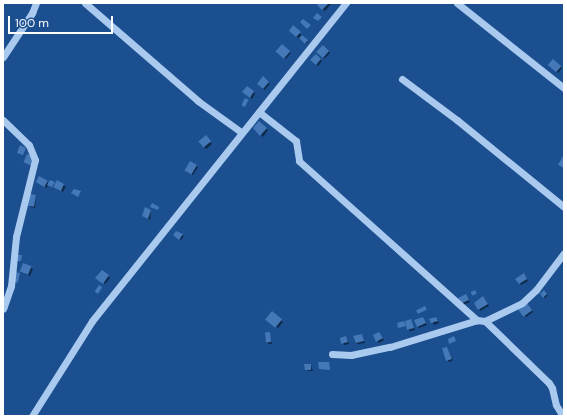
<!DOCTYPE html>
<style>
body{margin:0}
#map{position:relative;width:567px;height:419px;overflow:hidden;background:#1b4f8f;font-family:"DM Sans",sans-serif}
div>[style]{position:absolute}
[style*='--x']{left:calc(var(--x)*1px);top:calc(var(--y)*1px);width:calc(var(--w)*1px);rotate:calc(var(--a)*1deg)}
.shadow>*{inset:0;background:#0007;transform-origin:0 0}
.building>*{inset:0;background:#4478b7;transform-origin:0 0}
.minor>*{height:7px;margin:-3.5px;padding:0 3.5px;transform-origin:3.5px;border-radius:3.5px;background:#a9c9ee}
span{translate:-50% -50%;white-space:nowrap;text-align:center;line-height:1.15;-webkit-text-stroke:4px #1b4f8f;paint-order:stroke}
.frame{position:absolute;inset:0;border:4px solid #fff;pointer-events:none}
.scale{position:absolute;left:8px;top:16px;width:105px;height:18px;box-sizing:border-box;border:2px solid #fff;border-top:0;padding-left:5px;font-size:12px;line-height:14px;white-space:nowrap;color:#fff;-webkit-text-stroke:3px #1b4f8f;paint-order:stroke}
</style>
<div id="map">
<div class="shadow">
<i style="clip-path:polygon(319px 3px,330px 3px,331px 4px,325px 11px,318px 5px)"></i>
<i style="clip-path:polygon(294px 27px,308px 42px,306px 44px,290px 31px)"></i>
<i style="left:282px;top:46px;width:11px;height:8px;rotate:38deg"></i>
<i style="left:323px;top:46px;width:10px;height:8px;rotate:45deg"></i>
<i style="clip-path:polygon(316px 56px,322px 61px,318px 66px,312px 60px)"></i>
<i style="clip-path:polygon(553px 61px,562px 68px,558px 73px,550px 65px)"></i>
<i style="left:263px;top:78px;width:9px;height:8px;rotate:41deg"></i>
<i style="clip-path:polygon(247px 87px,255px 94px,252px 99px,245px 94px)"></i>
<i style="clip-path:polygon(259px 122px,268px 130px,263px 137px,254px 128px)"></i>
<i style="clip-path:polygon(206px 137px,212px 144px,206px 149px,200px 143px)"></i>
<i style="clip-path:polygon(196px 166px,198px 167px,193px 175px,187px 172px)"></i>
<i style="clip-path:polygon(47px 182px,49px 184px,66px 186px,63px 192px,54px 186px,48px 184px,47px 188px,39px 183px)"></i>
<i style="clip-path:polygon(36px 196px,35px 208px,31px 207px,29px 205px)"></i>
<i style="clip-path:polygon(151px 210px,150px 220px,143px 216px)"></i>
<i style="clip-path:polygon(174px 234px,182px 235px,184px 236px,181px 240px)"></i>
<i style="clip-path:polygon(23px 264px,33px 269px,30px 276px,21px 272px)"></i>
<i style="clip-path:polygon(524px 274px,528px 281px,521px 285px,520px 284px)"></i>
<i style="clip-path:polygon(108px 276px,110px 278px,105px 284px,97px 278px)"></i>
<i style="left:544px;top:291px;width:6px;height:4px;rotate:51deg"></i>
<i style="clip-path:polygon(467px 297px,470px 302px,463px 305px,461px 304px)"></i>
<i style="clip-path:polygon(485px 299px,489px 306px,480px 311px,475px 303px)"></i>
<i style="clip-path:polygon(529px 306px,533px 312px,526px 317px,524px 315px)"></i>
<i style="clip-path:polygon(272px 313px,283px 322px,278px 328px,269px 321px)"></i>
<i style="clip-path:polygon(423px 318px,427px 325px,419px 328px,418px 327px)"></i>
<i style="clip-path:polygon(436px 318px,439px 323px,434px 325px,431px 319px)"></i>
<i style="clip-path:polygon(410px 320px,415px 330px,410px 331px,408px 329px)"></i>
<i style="clip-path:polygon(269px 333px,272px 344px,269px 344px,267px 343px)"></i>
<i style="clip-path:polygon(381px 335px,384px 340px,379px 343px,377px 341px)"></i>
<i style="clip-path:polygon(362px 336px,365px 343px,358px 344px,356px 343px)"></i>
<i style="clip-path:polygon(346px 337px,349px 344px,344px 345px,341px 339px)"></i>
<i style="clip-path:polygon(447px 348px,453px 360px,449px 362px,447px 360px)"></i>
<i style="clip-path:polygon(311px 365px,313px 371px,308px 371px,306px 369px)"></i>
</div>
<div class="building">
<i style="clip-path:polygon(318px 3px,329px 3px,322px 10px,317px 5px)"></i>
<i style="clip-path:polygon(317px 13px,322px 17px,318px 21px,313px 18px)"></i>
<i style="clip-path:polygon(303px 19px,311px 25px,307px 29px,300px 22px)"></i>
<i style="clip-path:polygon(293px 25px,301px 32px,296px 37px,289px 31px)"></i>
<i style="clip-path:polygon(302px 35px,308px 40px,305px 44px,299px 38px)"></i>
<i style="left:282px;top:44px;width:11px;height:10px;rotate:41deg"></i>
<i style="clip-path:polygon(323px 45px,329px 51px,323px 58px,316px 52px)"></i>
<i style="clip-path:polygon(316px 54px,321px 59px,316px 65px,310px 60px)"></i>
<i style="left:553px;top:59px;width:11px;height:8px;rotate:41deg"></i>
<i style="clip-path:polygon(263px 76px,269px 82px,263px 89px,257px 84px)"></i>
<i style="clip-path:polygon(247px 86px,254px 91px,250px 98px,242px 92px)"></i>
<i style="left:245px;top:98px;width:4px;height:8px;rotate:27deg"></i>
<i style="clip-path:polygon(259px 121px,267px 128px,260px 136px,253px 128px)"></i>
<i style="left:206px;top:135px;width:8px;height:10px;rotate:50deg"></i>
<i style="clip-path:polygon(20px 145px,26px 148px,23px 155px,17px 153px)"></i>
<i style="left:27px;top:154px;width:8px;height:9px;rotate:23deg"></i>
<i style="clip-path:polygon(564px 154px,564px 168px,558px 165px)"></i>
<i style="left:190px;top:161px;width:8px;height:11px;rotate:30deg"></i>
<i style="left:39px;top:176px;width:10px;height:7px;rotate:29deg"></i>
<i style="clip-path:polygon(50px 180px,55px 182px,52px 187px,47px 185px)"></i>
<i style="clip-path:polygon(57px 180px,64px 184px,61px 191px,53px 187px)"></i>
<i style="clip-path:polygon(74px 189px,81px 191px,78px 197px,71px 193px)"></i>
<i style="left:30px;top:194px;width:6px;height:12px;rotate:9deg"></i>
<i style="clip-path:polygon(152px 203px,159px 207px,158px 210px,150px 207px)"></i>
<i style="clip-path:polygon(145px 207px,151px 210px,148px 219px,142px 216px)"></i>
<i style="clip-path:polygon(176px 231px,183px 234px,179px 240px,173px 235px)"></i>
<i style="clip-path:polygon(17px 255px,22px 255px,21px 261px,16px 261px)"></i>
<i style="left:23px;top:263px;width:9px;height:9px;rotate:21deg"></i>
<i style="clip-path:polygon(102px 270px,109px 275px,103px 284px,95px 278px)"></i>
<i style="left:15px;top:272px;width:5px;height:10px;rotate:11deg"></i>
<i style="clip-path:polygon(524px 273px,527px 279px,519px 284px,515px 279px)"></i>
<i style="left:99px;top:285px;width:4px;height:8px;rotate:34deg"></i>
<i style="left:475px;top:290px;width:4px;height:5px;rotate:63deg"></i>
<i style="clip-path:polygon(544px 290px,547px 294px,543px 298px,540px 294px)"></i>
<i style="clip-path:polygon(466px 294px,469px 300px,460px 304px,458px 298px)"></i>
<i style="clip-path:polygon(483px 296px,488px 304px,478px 310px,474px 303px)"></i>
<i style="left:527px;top:303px;width:9px;height:11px;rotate:54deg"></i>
<i style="left:425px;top:306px;width:4px;height:10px;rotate:63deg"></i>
<i style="left:272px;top:311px;width:13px;height:11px;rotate:39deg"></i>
<i style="clip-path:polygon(423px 317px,426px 323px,417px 327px,414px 320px)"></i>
<i style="clip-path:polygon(436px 317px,438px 321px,431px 323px,429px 319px)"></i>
<i style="clip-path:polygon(411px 319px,414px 328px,407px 330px,405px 321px)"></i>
<i style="clip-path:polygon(404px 321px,406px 326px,398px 328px,397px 323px)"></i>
<i style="left:270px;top:332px;width:10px;height:5px;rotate:84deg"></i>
<i style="clip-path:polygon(379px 332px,383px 338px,376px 342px,373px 335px)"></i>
<i style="clip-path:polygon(362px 334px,364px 341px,356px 343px,353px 336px)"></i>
<i style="clip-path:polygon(346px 336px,348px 342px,341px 344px,340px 338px)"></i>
<i style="clip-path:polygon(454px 336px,456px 341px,449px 344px,448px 339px)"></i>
<i style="clip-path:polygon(447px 347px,452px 359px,446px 361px,442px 348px)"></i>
<i style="clip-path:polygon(318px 362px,329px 362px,330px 370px,319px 369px)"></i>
<i style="clip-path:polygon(304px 364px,311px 364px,311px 370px,305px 370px)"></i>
</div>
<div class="minor">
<i style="--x:85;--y:3;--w:150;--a:40.9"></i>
<i style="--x:198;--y:101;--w:53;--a:35.8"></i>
<i style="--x:457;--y:3;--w:137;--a:38.5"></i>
<i style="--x:3;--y:57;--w:53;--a:-56.6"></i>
<i style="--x:32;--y:13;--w:11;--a:-68"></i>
<i style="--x:402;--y:79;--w:69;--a:36.7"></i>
<i style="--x:457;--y:120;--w:138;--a:39.1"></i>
<i style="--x:259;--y:112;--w:47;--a:38.1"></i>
<i style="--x:296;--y:141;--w:20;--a:81"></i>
<i style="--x:299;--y:161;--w:239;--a:41.8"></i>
<i style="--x:477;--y:320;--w:8;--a:7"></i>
<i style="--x:485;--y:321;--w:41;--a:-25.9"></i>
<i style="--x:522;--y:303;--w:19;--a:-43"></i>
<i style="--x:536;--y:290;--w:46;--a:-52.9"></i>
<i style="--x:3;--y:120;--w:36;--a:44"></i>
<i style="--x:29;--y:145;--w:16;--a:68"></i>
<i style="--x:35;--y:160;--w:79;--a:103.9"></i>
<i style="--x:16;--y:237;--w:49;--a:95.8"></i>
<i style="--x:11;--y:286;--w:24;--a:109"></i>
<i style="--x:485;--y:321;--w:89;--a:44.1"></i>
<i style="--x:549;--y:383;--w:6;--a:59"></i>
<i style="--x:552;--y:388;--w:17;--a:77"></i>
<i style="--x:556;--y:405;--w:13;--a:58"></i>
<i style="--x:332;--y:354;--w:19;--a:3"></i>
<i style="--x:351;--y:355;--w:40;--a:-12"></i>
<i style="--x:390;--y:347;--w:91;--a:-17.2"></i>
<i style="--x:32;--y:416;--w:112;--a:-57.7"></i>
<i style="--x:92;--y:321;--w:407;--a:-51.4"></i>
</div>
<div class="frame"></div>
<div class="scale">100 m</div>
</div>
